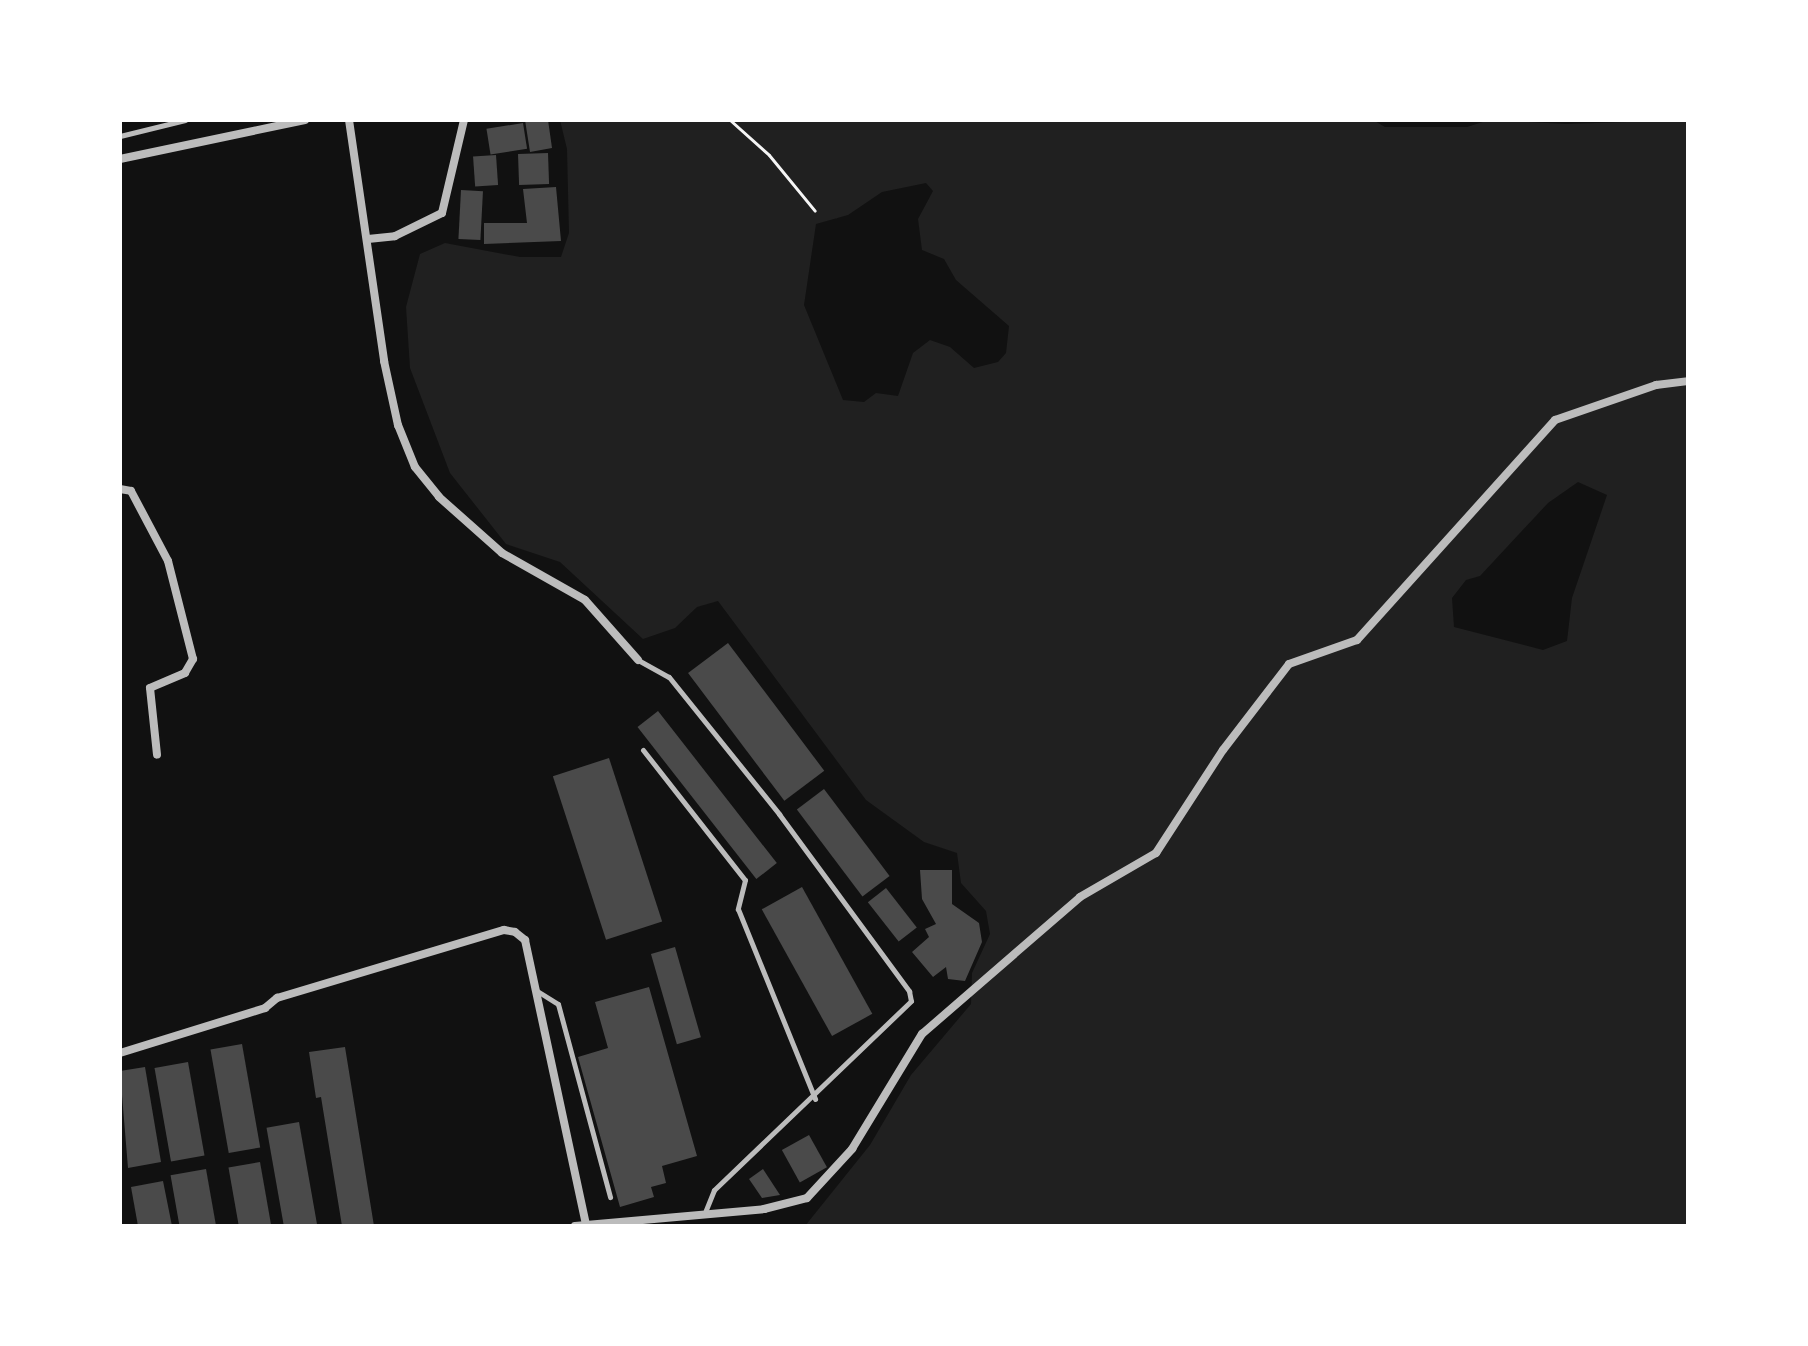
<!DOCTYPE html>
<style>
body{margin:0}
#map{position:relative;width:1808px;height:1346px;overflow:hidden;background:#111;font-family:Commissioner,sans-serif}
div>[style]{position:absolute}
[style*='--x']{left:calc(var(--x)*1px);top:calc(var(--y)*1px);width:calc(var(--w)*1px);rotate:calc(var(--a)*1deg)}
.green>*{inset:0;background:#202020}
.building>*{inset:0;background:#4a4a4a;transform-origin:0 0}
.path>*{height:3px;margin:-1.5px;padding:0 1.5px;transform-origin:1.5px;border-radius:1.5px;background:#f5f5f5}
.service>*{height:5px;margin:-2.5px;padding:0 2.5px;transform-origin:2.5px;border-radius:2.5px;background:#bcbcbc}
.minor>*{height:8px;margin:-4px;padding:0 4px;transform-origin:4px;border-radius:4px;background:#bcbcbc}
span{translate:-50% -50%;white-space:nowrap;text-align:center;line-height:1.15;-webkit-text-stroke:6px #fff;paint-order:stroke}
.frame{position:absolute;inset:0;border:122px solid #fff;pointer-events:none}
</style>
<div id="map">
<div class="green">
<i style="clip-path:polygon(evenodd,560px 120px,1373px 120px,1385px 127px,1467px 127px,1489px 120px,1566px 124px,1688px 120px,1688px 1226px,805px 1226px,870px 1145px,911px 1075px,971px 1004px,972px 973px,990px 934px,986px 911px,961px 883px,957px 853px,924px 842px,866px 800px,718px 601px,697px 607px,675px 628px,643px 639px,560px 562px,506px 544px,450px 473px,410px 368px,406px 307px,420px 254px,445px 243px,520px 257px,561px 257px,569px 233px,567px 149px,560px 120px,926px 183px,933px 191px,918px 219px,922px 250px,944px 259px,956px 280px,1009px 326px,1006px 353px,998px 362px,974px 368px,950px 347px,930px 340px,913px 353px,898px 396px,876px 393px,864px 402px,843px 400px,804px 305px,816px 224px,848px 215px,882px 192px,926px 183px,560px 120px,1578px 482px,1607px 495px,1572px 598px,1567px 641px,1543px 650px,1454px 627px,1452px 598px,1466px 580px,1480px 576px,1548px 503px,1578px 482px)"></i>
</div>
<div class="building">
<i style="clip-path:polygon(525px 120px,548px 120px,552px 148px,530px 152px)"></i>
<i style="left:523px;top:123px;width:26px;height:37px;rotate:81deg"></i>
<i style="left:548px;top:153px;width:31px;height:30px;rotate:88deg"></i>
<i style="left:496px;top:155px;width:30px;height:23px;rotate:86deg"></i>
<i style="clip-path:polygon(556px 187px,561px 241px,484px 244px,484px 223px,527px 223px,523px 189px)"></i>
<i style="left:461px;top:190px;width:22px;height:49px;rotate:3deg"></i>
<i style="left:728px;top:643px;width:160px;height:50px;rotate:53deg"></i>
<i style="left:658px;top:711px;width:193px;height:26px;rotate:52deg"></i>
<i style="left:609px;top:758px;width:172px;height:59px;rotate:72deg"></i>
<i style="left:824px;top:789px;width:109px;height:34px;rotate:53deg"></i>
<i style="clip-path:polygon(920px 870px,952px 870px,952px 904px,979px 923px,982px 942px,965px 981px,948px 979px,946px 967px,933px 977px,912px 952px,929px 937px,925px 929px,936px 924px,922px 899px)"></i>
<i style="left:802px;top:887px;width:145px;height:46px;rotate:61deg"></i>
<i style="left:886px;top:888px;width:50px;height:23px;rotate:52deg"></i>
<i style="left:675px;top:947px;width:94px;height:25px;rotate:74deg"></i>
<i style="clip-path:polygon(649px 987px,697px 1156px,662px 1166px,666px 1183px,651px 1187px,654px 1197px,620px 1207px,578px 1057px,608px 1048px,595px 1002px)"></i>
<i style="left:242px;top:1044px;width:105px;height:32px;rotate:80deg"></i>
<i style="clip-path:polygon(345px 1047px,374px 1226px,342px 1226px,321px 1097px,316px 1098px,309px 1052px)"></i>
<i style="left:188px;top:1062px;width:95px;height:34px;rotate:80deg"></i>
<i style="clip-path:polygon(145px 1067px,161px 1162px,128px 1168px,120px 1071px)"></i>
<i style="left:299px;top:1122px;width:106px;height:33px;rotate:80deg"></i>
<i style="left:809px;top:1135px;width:37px;height:31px;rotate:61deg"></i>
<i style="left:260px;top:1162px;width:65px;height:32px;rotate:80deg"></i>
<i style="left:206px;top:1169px;width:58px;height:36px;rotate:80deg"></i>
<i style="clip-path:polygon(763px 1169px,780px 1195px,762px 1198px,749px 1179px)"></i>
<i style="clip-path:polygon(163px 1181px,172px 1226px,138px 1226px,131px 1187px)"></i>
</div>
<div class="path">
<i style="--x:730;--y:120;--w:52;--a:41.9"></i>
<i style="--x:769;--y:155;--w:72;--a:50.6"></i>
</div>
<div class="service">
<i style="--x:120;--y:136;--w:67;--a:-13.8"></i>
<i style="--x:638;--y:660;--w:35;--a:29"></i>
<i style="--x:669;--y:677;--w:176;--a:51.2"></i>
<i style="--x:779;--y:814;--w:220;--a:53.7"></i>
<i style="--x:909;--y:991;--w:10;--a:79"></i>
<i style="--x:911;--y:1001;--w:273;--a:136.2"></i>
<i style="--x:714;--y:1190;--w:22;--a:112"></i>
<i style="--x:643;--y:750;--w:165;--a:51.9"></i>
<i style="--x:745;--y:880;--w:30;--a:104"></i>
<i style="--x:738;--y:909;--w:205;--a:67.9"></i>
<i style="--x:534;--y:989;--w:28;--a:32"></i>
<i style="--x:558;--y:1004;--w:200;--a:74.9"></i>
</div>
<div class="minor">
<i style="--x:349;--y:120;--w:244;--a:81.7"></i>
<i style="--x:384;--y:361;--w:66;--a:77.7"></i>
<i style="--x:398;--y:425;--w:45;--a:68"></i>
<i style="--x:415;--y:467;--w:38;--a:51"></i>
<i style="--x:439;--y:497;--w:84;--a:41.6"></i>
<i style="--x:502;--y:553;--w:95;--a:29.5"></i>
<i style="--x:585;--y:600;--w:80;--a:48.5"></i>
<i style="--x:120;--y:159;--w:189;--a:-11.9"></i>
<i style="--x:368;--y:239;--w:27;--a:-6"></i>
<i style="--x:395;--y:236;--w:52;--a:-26.1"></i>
<i style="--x:442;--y:213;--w:96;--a:-76.7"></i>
<i style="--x:120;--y:489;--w:11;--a:10"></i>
<i style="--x:131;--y:491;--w:79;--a:62.1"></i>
<i style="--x:168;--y:561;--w:101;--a:75.7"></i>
<i style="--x:193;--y:659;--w:16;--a:120"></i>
<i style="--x:185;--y:673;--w:38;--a:157"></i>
<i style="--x:150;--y:688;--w:67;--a:84"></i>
<i style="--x:120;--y:1053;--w:152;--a:-17.2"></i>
<i style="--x:265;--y:1008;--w:16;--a:-40"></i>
<i style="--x:277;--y:998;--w:237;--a:-16.7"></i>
<i style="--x:504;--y:930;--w:11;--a:10"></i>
<i style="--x:515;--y:932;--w:13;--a:39"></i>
<i style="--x:525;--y:940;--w:291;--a:77.9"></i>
<i style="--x:575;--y:1226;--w:190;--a:-5.1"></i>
<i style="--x:764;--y:1209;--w:44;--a:-14.3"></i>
<i style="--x:807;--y:1198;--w:67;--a:-47.4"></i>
<i style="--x:852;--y:1149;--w:135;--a:-58.7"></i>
<i style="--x:922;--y:1034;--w:209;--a:-40.9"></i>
<i style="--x:1080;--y:897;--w:88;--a:-30.1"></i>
<i style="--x:1156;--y:853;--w:123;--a:-57"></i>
<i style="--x:1223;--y:750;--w:108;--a:-52.5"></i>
<i style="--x:1289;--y:664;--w:72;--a:-19.4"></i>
<i style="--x:1357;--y:640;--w:296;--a:-48"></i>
<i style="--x:1555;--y:420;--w:107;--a:-19.1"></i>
<i style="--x:1656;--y:385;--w:32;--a:-7"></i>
</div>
<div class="frame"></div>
</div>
